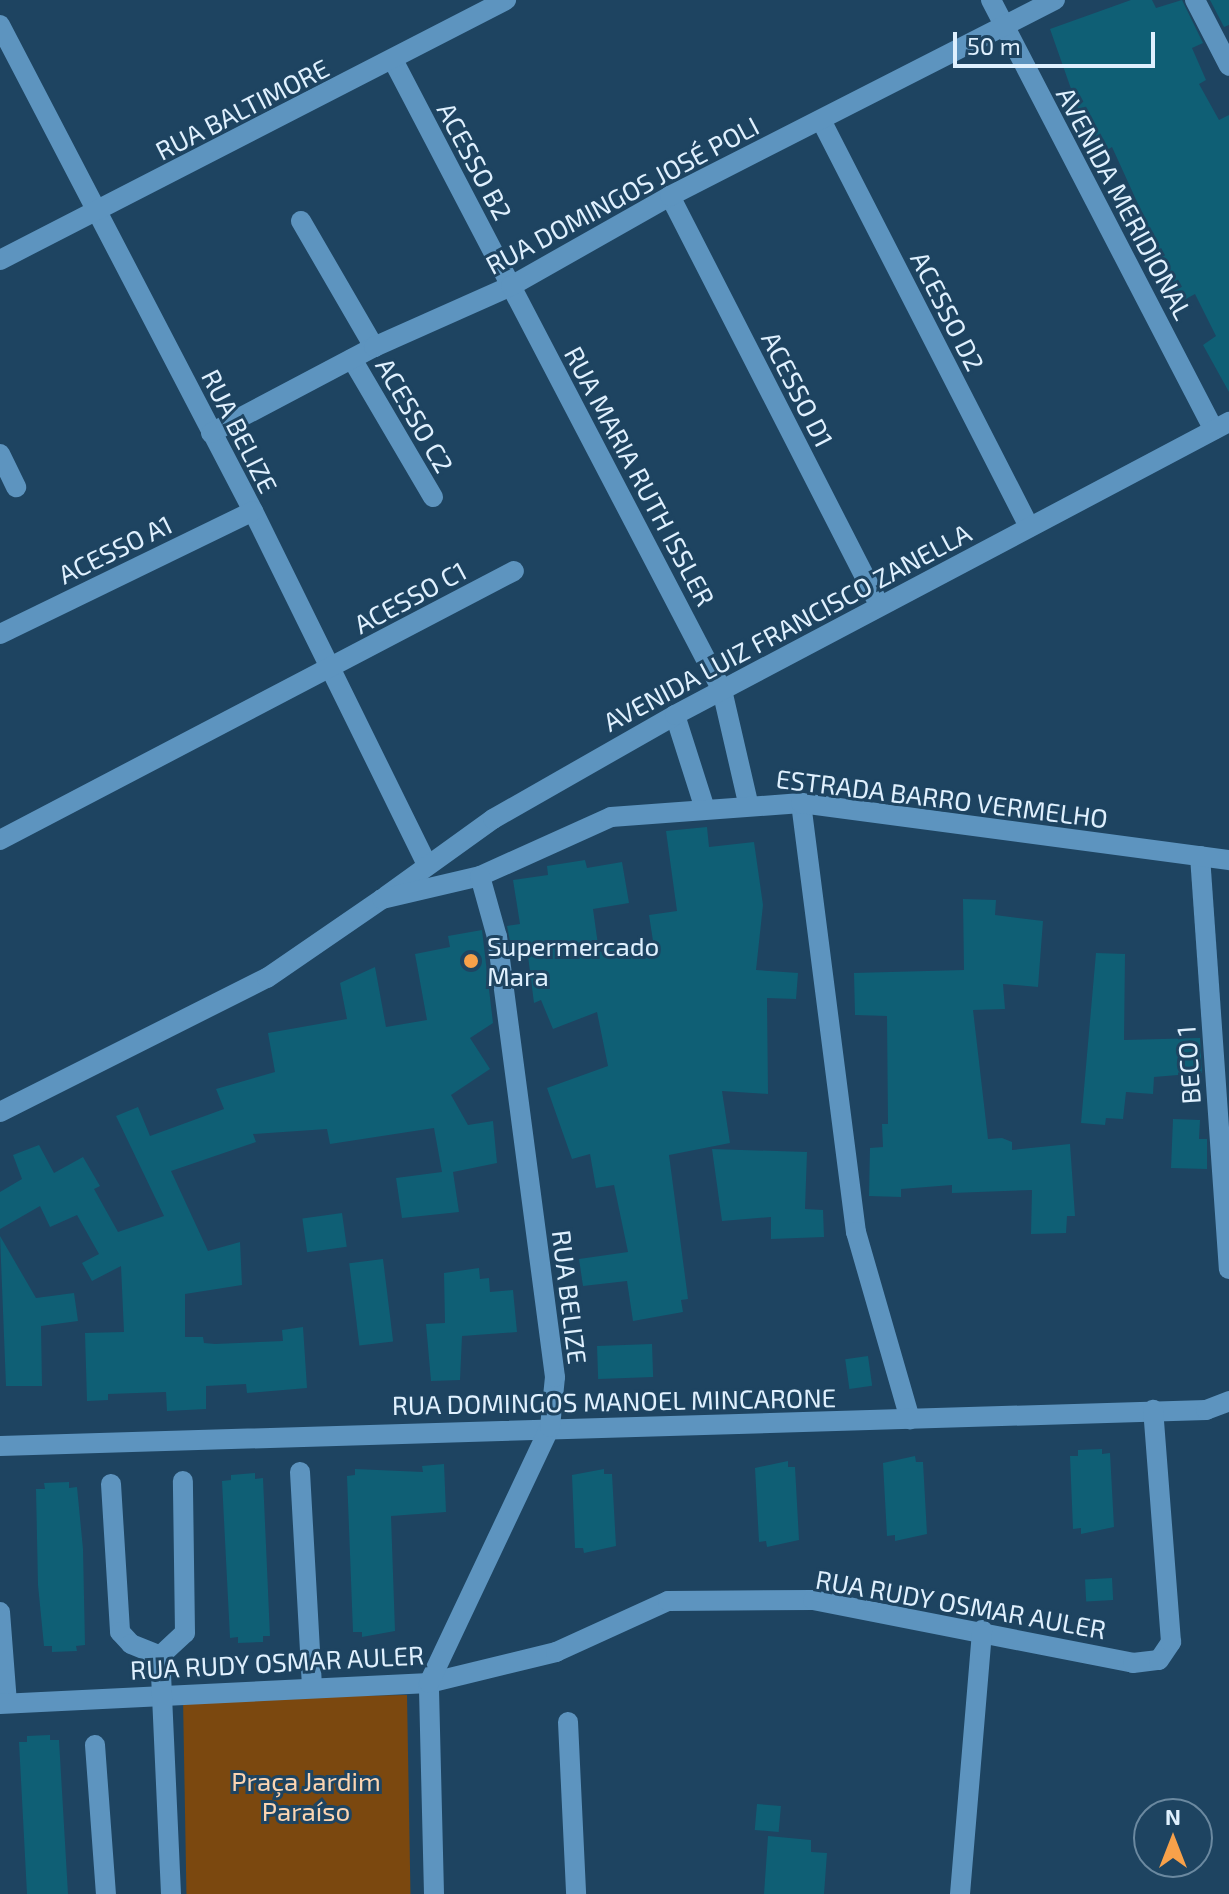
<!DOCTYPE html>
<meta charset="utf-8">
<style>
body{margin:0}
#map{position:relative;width:1229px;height:1894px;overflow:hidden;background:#1e4461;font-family:"Exo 2",sans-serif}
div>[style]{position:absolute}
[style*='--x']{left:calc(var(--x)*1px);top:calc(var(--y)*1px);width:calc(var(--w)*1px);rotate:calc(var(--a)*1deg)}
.green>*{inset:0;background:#7b480f;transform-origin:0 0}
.building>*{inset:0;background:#0f5f75;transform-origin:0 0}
.minor>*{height:20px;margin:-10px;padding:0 10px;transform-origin:10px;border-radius:10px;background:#5d94bf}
.dots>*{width:22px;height:22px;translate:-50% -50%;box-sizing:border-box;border:4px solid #1e4461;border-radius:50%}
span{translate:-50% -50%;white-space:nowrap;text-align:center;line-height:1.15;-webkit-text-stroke:6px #1e4461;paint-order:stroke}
.street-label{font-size:26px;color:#dff0fe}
.poi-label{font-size:26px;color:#dff0fe}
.left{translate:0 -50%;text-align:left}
.park-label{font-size:26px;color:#fcd4b1}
.north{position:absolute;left:1133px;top:1798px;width:80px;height:80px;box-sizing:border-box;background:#1e4461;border:2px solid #6b89a0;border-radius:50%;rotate:0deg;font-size:22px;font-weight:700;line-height:32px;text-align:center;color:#dff0fe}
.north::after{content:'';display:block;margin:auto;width:28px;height:36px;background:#f8a14a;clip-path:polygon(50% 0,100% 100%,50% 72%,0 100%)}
.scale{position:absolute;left:953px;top:32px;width:202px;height:36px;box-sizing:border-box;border:4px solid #dff0fe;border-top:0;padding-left:10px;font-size:24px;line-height:28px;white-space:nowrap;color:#dff0fe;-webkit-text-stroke:6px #1e4461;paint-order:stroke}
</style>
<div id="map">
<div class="green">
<i style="left:407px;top:1695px;width:199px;height:224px;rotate:89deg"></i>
</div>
<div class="building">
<i style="clip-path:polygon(1131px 0,1152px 0,1156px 8px,1182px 0,1203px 43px,1192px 48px,1206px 80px,1199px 84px,1219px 120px,1229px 115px,1229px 392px,1203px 345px,1216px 336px,1195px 294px,1175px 305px,1164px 286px,1171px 283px,1149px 241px,1154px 239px,1112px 147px,1097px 156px,1089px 140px,1050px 29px)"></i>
<i style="clip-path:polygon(1210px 0,1229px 0,1229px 25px,1224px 27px)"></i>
<i style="clip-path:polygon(707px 827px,709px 847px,754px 842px,763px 905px,756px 970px,798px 973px,796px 999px,767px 998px,768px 1094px,722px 1091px,730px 1143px,669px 1155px,688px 1299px,681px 1300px,683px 1312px,633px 1321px,627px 1281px,583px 1286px,579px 1259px,628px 1252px,614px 1185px,596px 1188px,590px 1154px,572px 1159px,547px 1088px,608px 1066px,597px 1012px,553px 1029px,541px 1000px,534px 1003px,527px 948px,512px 951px,507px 926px,520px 924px,513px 880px,548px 875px,547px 866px,585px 860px,587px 868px,622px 862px,629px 903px,593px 909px,599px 952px,653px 941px,649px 915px,677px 911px,666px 831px)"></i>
<i style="clip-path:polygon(963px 899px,996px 900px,995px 915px,1043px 921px,1038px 987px,1003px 984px,1005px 1009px,973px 1010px,988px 1139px,1002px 1138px,1012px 1142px,1012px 1150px,1070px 1144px,1075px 1216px,1067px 1216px,1066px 1233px,1031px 1234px,1032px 1190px,952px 1193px,952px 1185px,901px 1189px,901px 1197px,869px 1196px,870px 1148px,883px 1147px,882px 1124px,888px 1124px,887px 1016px,855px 1015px,854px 973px,964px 970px)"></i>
<i style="clip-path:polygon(482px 930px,493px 1023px,470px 1038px,490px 1069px,451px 1095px,468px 1125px,493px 1121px,497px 1163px,453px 1172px,459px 1212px,402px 1218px,396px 1178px,442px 1172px,434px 1128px,330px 1144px,327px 1129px,253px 1134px,256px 1142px,171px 1171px,208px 1251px,240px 1242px,242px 1285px,185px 1294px,185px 1337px,203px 1337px,204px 1343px,215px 1344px,283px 1341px,282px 1330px,303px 1327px,307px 1388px,247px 1393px,246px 1384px,206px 1386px,206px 1409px,167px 1411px,166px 1392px,108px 1394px,108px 1400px,87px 1401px,85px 1333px,124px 1332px,121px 1266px,92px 1281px,82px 1263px,99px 1254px,77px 1215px,50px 1227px,40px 1206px,0 1229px,0 1192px,22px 1179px,13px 1155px,39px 1145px,54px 1173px,83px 1157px,100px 1186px,94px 1189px,118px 1232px,164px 1216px,116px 1116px,138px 1107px,150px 1136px,224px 1109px,216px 1089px,275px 1072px,268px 1033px,347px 1019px,340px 983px,375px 967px,386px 1027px,427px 1020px,415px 954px,450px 947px,448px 936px)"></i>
<i style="clip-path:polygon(1096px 953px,1125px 954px,1124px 1040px,1200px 1038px,1202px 1073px,1154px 1077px,1153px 1094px,1126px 1092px,1123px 1119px,1106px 1118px,1105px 1125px,1081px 1123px)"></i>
<i style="clip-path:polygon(1173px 1119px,1200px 1120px,1199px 1139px,1207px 1139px,1207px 1169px,1171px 1168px)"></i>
<i style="clip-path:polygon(712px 1149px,807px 1152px,805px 1209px,823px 1210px,824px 1237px,771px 1239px,771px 1217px,722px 1221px)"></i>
<i style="left:342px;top:1213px;width:34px;height:40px;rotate:82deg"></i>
<i style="clip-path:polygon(0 1236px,36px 1298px,74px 1293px,78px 1321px,41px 1326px,42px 1386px,6px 1386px)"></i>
<i style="left:383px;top:1259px;width:83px;height:34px;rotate:83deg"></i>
<i style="clip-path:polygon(479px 1268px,480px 1279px,489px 1278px,490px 1292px,513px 1290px,517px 1332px,462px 1336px,460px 1380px,431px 1381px,426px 1324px,445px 1323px,444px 1273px)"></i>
<i style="left:652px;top:1344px;width:33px;height:55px;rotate:88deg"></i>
<i style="left:868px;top:1356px;width:30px;height:23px;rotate:82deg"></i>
<i style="clip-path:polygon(1102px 1449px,1102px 1454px,1110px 1453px,1114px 1527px,1081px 1534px,1081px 1528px,1073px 1529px,1070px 1456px,1078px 1456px,1078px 1450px)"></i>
<i style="clip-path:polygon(915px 1456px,916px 1462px,923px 1462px,927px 1534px,895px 1541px,895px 1535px,887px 1536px,883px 1463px)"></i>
<i style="clip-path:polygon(788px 1461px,788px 1467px,795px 1467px,799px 1540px,767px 1547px,766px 1541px,759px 1542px,755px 1468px)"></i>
<i style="clip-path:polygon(444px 1464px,446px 1512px,391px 1516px,395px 1631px,362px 1637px,362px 1632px,353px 1632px,347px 1476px,355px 1475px,355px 1469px,423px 1472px,422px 1466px)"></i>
<i style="clip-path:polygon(604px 1469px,604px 1474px,612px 1474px,616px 1546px,584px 1553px,583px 1548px,575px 1548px,572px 1475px)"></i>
<i style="clip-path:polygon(255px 1473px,255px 1479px,263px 1478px,270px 1636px,263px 1636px,263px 1642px,238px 1643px,238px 1637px,230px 1638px,222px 1481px,231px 1480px,231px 1475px)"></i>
<i style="clip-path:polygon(69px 1482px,69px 1488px,77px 1487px,83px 1549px,85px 1645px,76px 1646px,77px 1651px,52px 1652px,52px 1646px,44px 1646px,38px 1585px,36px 1489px,45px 1489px,44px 1483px)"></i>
<i style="left:1112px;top:1578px;width:22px;height:27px;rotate:87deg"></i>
<i style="clip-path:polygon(50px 1735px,50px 1740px,59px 1740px,68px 1894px,27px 1894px,19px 1742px,27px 1742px,27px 1736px)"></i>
<i style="left:757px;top:1804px;width:24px;height:26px;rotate:5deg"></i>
<i style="clip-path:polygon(768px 1836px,811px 1840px,811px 1852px,827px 1853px,824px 1894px,764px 1894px)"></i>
</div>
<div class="minor">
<i style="--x:991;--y:0;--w:484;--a:62.6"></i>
<i style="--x:1195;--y:0;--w:74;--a:62.7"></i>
<i style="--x:0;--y:25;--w:548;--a:62.5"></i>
<i style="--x:253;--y:511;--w:394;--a:63.8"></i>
<i style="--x:393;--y:60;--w:711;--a:62.43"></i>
<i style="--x:722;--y:690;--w:116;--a:77"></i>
<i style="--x:821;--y:120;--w:456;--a:62.9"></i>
<i style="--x:670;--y:196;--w:459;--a:62.9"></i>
<i style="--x:301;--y:221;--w:146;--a:59.9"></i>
<i style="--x:0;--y:260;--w:569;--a:-27.2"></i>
<i style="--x:352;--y:359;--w:160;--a:59.6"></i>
<i style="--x:211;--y:433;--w:184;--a:-27.8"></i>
<i style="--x:374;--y:347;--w:150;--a:-24"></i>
<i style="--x:511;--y:286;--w:183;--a:-29.5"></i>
<i style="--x:670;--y:196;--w:432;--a:-27"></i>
<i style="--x:0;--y:454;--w:37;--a:64"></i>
<i style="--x:0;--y:634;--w:281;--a:-25.9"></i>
<i style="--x:675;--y:715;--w:96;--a:72.3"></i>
<i style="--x:801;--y:803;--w:433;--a:82.7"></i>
<i style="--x:856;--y:1232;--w:195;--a:73.9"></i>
<i style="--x:0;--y:840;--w:580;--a:-27.63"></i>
<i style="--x:1200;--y:856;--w:414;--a:86"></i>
<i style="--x:386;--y:896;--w:132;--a:-35.7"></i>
<i style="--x:493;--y:819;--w:210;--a:-29.7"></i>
<i style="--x:675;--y:715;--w:627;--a:-27.87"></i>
<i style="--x:0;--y:1112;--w:299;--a:-26.7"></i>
<i style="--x:267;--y:978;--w:140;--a:-34.5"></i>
<i style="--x:382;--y:899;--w:101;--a:-13.2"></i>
<i style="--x:480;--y:876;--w:144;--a:-24.2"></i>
<i style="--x:611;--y:817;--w:191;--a:-4.2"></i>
<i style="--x:801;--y:803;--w:432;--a:7.6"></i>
<i style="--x:0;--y:1446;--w:1207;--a:-1.71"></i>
<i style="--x:1206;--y:1410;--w:25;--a:-21"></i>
<i style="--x:300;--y:1472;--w:215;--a:86.8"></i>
<i style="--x:111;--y:1484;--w:148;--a:86.5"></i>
<i style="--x:120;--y:1632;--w:16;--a:47"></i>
<i style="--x:131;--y:1644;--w:31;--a:22"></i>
<i style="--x:0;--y:1612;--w:91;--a:85.6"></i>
<i style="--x:0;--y:1704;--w:430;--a:-2.8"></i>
<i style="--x:429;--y:1683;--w:131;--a:-13.7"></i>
<i style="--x:556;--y:1652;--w:123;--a:-24.5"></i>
<i style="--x:668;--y:1601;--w:145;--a:-0.4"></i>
<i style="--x:813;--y:1600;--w:326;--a:11.1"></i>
<i style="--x:1133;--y:1663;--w:26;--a:-7"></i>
<i style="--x:1159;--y:1660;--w:22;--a:-56"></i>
<i style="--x:1171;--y:1642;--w:233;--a:-94.4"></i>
<i style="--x:568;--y:1722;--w:172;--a:87.3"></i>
<i style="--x:95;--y:1745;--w:149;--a:85.8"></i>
<i style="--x:171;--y:1894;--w:238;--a:-92.6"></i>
<i style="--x:160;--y:1656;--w:34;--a:-43"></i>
<i style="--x:185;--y:1633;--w:152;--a:-90.8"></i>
<i style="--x:434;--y:1894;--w:211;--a:-91.4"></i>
<i style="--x:429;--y:1683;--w:283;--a:-64.7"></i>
<i style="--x:550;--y:1427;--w:50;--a:-84.3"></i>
<i style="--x:555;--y:1377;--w:444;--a:-97.5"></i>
<i style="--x:497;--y:937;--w:63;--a:-105.6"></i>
<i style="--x:960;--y:1894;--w:265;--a:-85.2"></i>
</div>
<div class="dots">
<i style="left:471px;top:961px;background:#f8a14a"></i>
</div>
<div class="street-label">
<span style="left:242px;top:109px;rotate:-27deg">RUA BALTIMORE</span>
<span style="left:475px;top:161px;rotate:62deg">ACESSO B2</span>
<span style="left:622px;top:195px;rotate:-28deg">RUA DOMINGOS JOSÉ POLI</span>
<span style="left:1125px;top:203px;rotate:62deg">AVENIDA MERIDIONAL</span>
<span style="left:948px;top:311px;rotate:63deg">ACESSO D2</span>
<span style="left:798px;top:389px;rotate:63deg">ACESSO D1</span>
<span style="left:415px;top:415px;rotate:60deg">ACESSO C2</span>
<span style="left:240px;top:431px;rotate:63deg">RUA BELIZE</span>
<span style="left:640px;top:476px;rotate:62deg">RUA MARIA RUTH ISSLER</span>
<span style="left:115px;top:549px;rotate:-26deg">ACESSO A1</span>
<span style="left:410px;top:597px;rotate:-28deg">ACESSO C1</span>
<span style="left:787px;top:627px;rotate:-28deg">AVENIDA LUIZ FRANCISCO ZANELLA</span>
<span style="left:942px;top:798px;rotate:7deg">ESTRADA BARRO VERMELHO</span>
<span style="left:1188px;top:1065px;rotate:-94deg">BECO 1</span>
<span style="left:570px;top:1297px;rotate:83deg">RUA BELIZE</span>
<span style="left:614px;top:1401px;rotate:-1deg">RUA DOMINGOS MANOEL MINCARONE</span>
<span style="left:961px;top:1604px;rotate:10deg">RUA RUDY OSMAR AULER</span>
<span style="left:277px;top:1662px;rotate:-3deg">RUA RUDY OSMAR AULER</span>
</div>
<div class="poi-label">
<span class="left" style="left:487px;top:961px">Supermercado<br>Mara</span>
</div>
<div class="park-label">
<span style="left:306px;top:1796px">Praça Jardim<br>Paraíso</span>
</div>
<div class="north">N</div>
<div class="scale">50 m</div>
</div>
